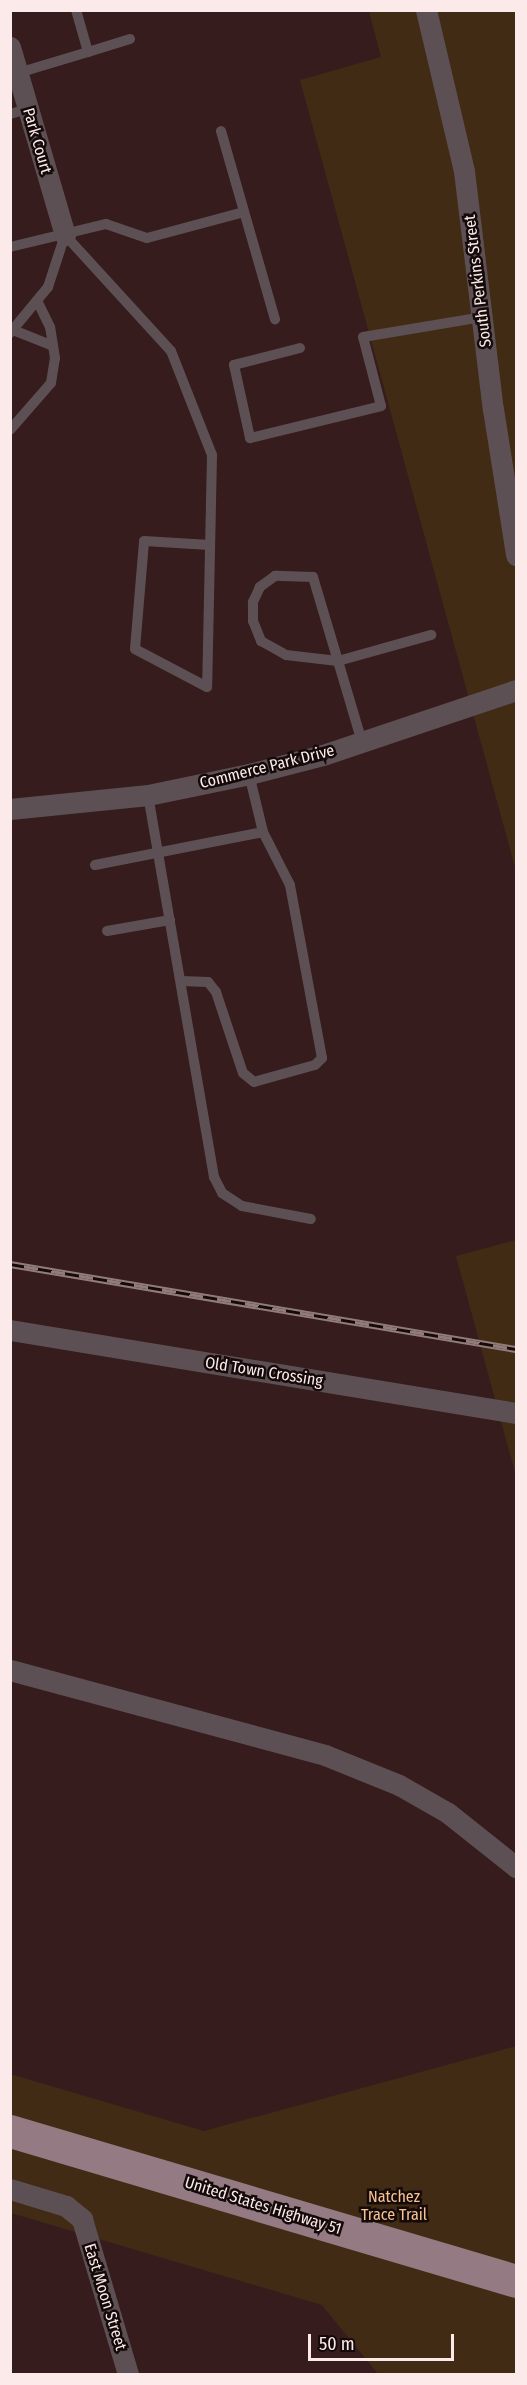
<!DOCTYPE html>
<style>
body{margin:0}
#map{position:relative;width:527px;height:2385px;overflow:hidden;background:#361c1d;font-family:"Fira Sans Condensed",sans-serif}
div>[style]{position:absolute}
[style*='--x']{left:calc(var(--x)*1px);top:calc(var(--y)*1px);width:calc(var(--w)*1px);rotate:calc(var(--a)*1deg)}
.green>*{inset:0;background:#422b15}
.service>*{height:10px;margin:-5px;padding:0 5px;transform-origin:5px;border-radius:5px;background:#5d5054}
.minor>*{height:21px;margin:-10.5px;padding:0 10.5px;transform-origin:10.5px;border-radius:10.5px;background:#5d5054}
.primary>*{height:33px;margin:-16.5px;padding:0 16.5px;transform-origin:16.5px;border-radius:16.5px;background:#947b83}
.rail>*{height:7px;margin-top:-3.5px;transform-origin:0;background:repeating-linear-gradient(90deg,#150a0a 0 14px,#917b7b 0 28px);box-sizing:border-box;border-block:2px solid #917b7b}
span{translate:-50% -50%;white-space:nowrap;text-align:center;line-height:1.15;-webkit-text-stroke:5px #150a0a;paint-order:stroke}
.street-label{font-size:16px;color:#fceaea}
.park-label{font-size:16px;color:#f8c291}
.frame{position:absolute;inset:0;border:12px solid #fceaea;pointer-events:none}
.scale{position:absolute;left:308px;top:2334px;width:146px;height:27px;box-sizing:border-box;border:3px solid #fceaea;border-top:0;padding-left:8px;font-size:18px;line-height:21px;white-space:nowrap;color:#fceaea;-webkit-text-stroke:4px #150a0a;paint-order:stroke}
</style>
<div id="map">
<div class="green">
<i style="clip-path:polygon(369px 11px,516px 11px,516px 871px,300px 80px,381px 57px)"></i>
<i style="clip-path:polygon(516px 1240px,516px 1476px,456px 1256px)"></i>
<i style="clip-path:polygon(516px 2046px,516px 2374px,378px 2374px,322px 2305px,11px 2213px,10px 2074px,204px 2131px)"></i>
</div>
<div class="service">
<i style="--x:88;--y:52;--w:44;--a:-17.2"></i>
<i style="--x:18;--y:73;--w:73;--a:-16.7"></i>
<i style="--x:88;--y:52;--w:44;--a:-105.9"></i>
<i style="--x:10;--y:114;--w:19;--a:-16"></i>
<i style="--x:221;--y:131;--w:196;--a:74"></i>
<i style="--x:65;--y:235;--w:157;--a:47.6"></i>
<i style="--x:171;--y:351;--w:112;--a:68.5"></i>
<i style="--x:212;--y:455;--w:232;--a:91.2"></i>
<i style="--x:207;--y:687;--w:81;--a:-152.2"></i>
<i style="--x:135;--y:649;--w:108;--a:-85.2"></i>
<i style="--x:144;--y:541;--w:66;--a:3.5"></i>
<i style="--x:10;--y:247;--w:99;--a:-13.5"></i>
<i style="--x:106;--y:224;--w:43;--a:18.9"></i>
<i style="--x:147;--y:238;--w:100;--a:-15"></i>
<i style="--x:13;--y:330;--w:43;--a:21.8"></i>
<i style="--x:10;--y:333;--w:60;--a:-50.4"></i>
<i style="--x:48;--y:287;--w:55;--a:-71.9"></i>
<i style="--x:300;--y:348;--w:68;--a:165.6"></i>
<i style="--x:234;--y:365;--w:75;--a:77.6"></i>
<i style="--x:250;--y:438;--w:135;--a:-13.7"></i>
<i style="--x:381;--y:406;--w:71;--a:-104.6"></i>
<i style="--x:363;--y:337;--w:122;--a:-9.5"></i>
<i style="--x:10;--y:430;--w:62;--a:-48.9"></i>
<i style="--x:51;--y:383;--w:25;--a:-81"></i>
<i style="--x:55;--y:358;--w:31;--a:-99"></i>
<i style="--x:50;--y:327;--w:28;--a:-116"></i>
<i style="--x:362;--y:742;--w:84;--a:-106.5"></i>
<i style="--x:338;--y:661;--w:88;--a:-106.6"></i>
<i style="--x:313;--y:577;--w:38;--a:-178"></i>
<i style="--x:275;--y:576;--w:19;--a:144"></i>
<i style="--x:260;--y:587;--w:17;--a:115"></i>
<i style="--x:253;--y:602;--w:19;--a:90"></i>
<i style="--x:253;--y:621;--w:22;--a:68"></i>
<i style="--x:261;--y:641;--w:29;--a:29"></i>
<i style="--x:286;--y:655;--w:52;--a:6.6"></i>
<i style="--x:338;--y:661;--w:97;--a:-15.6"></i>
<i style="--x:148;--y:795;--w:388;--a:80.2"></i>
<i style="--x:214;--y:1177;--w:18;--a:63"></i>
<i style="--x:222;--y:1193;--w:24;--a:33"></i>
<i style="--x:242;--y:1206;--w:70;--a:10.7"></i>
<i style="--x:95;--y:865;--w:171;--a:-11.1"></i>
<i style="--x:107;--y:931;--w:64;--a:-9.9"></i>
<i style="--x:181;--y:981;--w:27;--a:2"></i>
<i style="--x:208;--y:982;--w:13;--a:51"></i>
<i style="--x:216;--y:992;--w:85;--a:71.6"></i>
<i style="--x:243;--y:1073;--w:14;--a:39"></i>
<i style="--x:254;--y:1082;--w:63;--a:-15.6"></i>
<i style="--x:315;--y:1065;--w:10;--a:-45"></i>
<i style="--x:322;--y:1058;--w:176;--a:-100.5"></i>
<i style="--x:290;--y:885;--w:59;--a:-117"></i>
<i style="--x:263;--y:832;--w:60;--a:-103.6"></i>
</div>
<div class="minor">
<i style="--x:426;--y:10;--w:165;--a:76.7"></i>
<i style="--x:464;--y:171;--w:240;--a:83.1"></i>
<i style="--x:493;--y:409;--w:148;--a:81"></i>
<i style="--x:10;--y:47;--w:196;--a:73.7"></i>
<i style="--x:10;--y:809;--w:139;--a:-5.8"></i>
<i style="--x:148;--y:795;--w:103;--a:-11.7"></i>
<i style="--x:249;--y:774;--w:76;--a:-14.4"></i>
<i style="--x:323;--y:755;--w:204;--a:-18.6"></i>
<i style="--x:10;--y:1330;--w:513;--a:9.32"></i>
<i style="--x:10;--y:1670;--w:326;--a:15.1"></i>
<i style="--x:325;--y:1755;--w:80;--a:22.1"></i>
<i style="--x:399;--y:1785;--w:56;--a:29.7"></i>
<i style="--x:448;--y:1813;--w:87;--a:38.5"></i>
<i style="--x:10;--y:2189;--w:59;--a:16.9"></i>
<i style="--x:66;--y:2206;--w:21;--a:39"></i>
<i style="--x:82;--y:2219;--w:162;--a:73.5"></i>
</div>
<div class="primary">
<i style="--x:10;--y:2131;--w:528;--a:16.51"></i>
</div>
<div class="rail">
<i style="--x:10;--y:1264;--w:513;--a:9.54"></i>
</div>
<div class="street-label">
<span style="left:37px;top:141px;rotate:74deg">Park Court</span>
<span style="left:478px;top:281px;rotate:-97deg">South Perkins Street</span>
<span style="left:267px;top:767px;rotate:-14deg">Commerce Park Drive</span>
<span style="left:264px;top:1372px;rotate:9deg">Old Town Crossing</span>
<span style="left:263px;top:2206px;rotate:17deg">United States Highway 51</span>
<span style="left:105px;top:2297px;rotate:73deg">East Moon Street</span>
</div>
<div class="park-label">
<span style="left:394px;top:2206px">Natchez<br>Trace Trail</span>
</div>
<div class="frame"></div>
<div class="scale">50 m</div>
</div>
